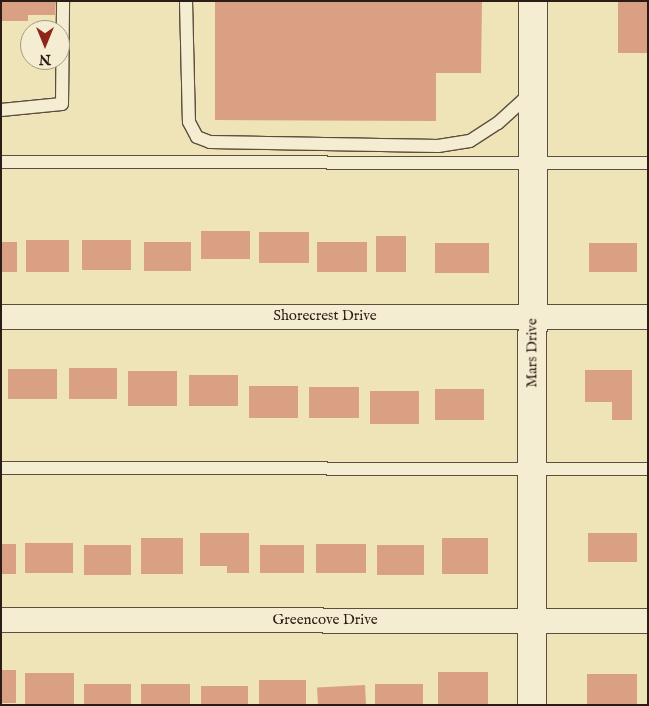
<!DOCTYPE html>
<style>
body{margin:0}
#map{position:relative;width:649px;height:706px;overflow:hidden;background:#efe3b8;font-family:"IM FELL English",serif}
div>[style]{position:absolute}
[style*='--x']{left:calc(var(--x)*1px);top:calc(var(--y)*1px);width:calc(var(--w)*1px);rotate:calc(var(--a)*1deg)}
.building>*{inset:0;background:#daa084;transform-origin:0 0}
.roads{filter:drop-shadow(1px 0 #5c4e3e) drop-shadow(-1px 0 #5c4e3e) drop-shadow(0 1px #5c4e3e) drop-shadow(0 -1px #5c4e3e)}
.service>*{height:12px;margin:-6px;padding:0 6px;transform-origin:6px;border-radius:6px;background:#f5edd1}
.minor>*{height:24px;margin:-12px;padding:0 12px;transform-origin:12px;border-radius:12px;background:#f5edd1}
.tertiary>*{height:28px;margin:-14px;padding:0 14px;transform-origin:14px;border-radius:14px;background:#f5edd1}
span{translate:-50% -50%;white-space:nowrap;text-align:center;line-height:1.15;-webkit-text-stroke:4px #f5edd1;paint-order:stroke}
.street-label{font-size:15px;color:#2b1d16}
.frame{position:absolute;inset:0;border:2px solid #2b1d16;pointer-events:none}
.north{position:absolute;left:20px;top:20px;width:50px;height:50px;box-sizing:border-box;background:#f5edd1;border:1px solid #a49a86;border-radius:50%;rotate:180deg;font-size:14px;font-weight:700;line-height:20px;text-align:center;color:#2b1d16}
.north::after{content:'';display:block;margin:auto;width:18px;height:22px;background:#8f2418;clip-path:polygon(50% 0,100% 100%,50% 72%,0 100%)}
</style>
<div id="map">
<div class="building">
<i style="clip-path:polygon(1px 1px,56px 1px,55px 15px,28px 15px,28px 21px,1px 21px)"></i>
<i style="clip-path:polygon(215px 1px,482px 1px,481px 73px,436px 73px,436px 121px,215px 120px)"></i>
<i style="left:618px;top:1px;width:30px;height:52px"></i>
<i style="left:201px;top:231px;width:49px;height:28px"></i>
<i style="left:259px;top:232px;width:50px;height:31px"></i>
<i style="left:376px;top:236px;width:30px;height:36px"></i>
<i style="left:26px;top:240px;width:43px;height:32px"></i>
<i style="left:82px;top:240px;width:49px;height:30px"></i>
<i style="left:1px;top:242px;width:16px;height:30px"></i>
<i style="left:144px;top:242px;width:47px;height:29px"></i>
<i style="left:317px;top:242px;width:50px;height:30px"></i>
<i style="left:435px;top:243px;width:54px;height:30px"></i>
<i style="left:589px;top:243px;width:48px;height:29px"></i>
<i style="left:69px;top:368px;width:48px;height:31px"></i>
<i style="left:8px;top:369px;width:49px;height:30px"></i>
<i style="clip-path:polygon(585px 370px,632px 370px,632px 420px,612px 420px,612px 402px,585px 402px)"></i>
<i style="left:128px;top:371px;width:49px;height:35px"></i>
<i style="left:189px;top:375px;width:49px;height:31px"></i>
<i style="left:249px;top:386px;width:49px;height:32px"></i>
<i style="left:309px;top:387px;width:50px;height:31px"></i>
<i style="left:435px;top:389px;width:49px;height:31px"></i>
<i style="left:370px;top:391px;width:49px;height:33px"></i>
<i style="clip-path:polygon(200px 533px,249px 533px,249px 573px,227px 573px,227px 566px,200px 566px)"></i>
<i style="left:588px;top:533px;width:49px;height:29px"></i>
<i style="left:141px;top:538px;width:42px;height:36px"></i>
<i style="left:442px;top:538px;width:46px;height:36px"></i>
<i style="left:25px;top:543px;width:48px;height:30px"></i>
<i style="left:1px;top:544px;width:15px;height:30px"></i>
<i style="left:316px;top:544px;width:50px;height:29px"></i>
<i style="left:84px;top:545px;width:47px;height:30px"></i>
<i style="left:260px;top:545px;width:44px;height:28px"></i>
<i style="left:377px;top:545px;width:47px;height:30px"></i>
<i style="left:1px;top:670px;width:15px;height:33px"></i>
<i style="left:438px;top:672px;width:50px;height:33px"></i>
<i style="left:25px;top:673px;width:49px;height:31px"></i>
<i style="left:587px;top:674px;width:50px;height:31px"></i>
<i style="left:259px;top:680px;width:47px;height:25px"></i>
<i style="left:84px;top:684px;width:47px;height:21px"></i>
<i style="left:141px;top:684px;width:49px;height:21px"></i>
<i style="left:375px;top:684px;width:48px;height:21px"></i>
<i style="left:365px;top:685px;width:20px;height:48px;rotate:87deg"></i>
<i style="left:201px;top:686px;width:47px;height:19px"></i>
</div>
<div class="roads">
<div class="service">
<i style="--x:186;--y:1;--w:121;--a:88.6"></i>
<i style="--x:189;--y:122;--w:17;--a:62"></i>
<i style="--x:197;--y:137;--w:14;--a:21"></i>
<i style="--x:210;--y:142;--w:228;--a:1"></i>
<i style="--x:438;--y:146;--w:32;--a:-9"></i>
<i style="--x:470;--y:141;--w:33;--a:-33"></i>
<i style="--x:498;--y:123;--w:45;--a:-42.3"></i>
<i style="--x:1;--y:110;--w:61;--a:-5.6"></i>
<i style="--x:62;--y:104;--w:103;--a:-89.4"></i>
<i style="--x:1;--y:162;--w:647;--a:0.09"></i>
<i style="--x:1;--y:468;--w:647;--a:0.09"></i>
</div>
<div class="minor">
<i style="--x:1;--y:317;--w:647;--a:0"></i>
<i style="--x:1;--y:620;--w:647;--a:0.09"></i>
</div>
<div class="tertiary">
<i style="--x:532;--y:705;--w:704;--a:-89.92"></i>
</div>
</div>
<div class="street-label">
<span style="left:325px;top:316px">Shorecrest Drive</span>
<span style="left:532px;top:353px;rotate:-90deg">Mars Drive</span>
<span style="left:325px;top:620px">Greencove Drive</span>
</div>
<div class="frame"></div>
<div class="north">N</div>
</div>
